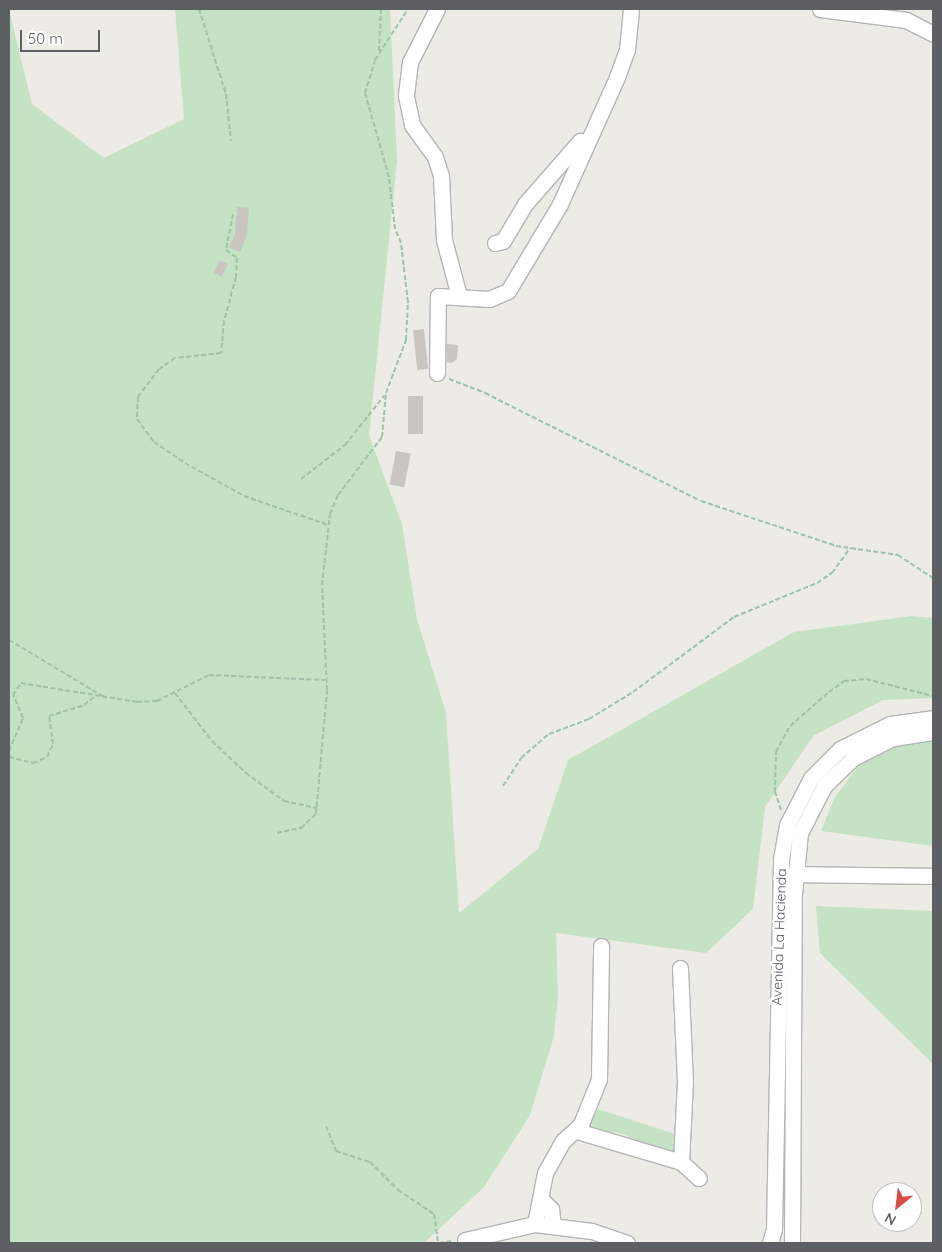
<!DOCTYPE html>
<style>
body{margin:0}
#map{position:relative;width:942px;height:1252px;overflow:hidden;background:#edebe5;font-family:Quicksand,sans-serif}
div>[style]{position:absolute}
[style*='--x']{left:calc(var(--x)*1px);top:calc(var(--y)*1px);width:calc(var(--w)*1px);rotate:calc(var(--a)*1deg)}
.green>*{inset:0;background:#c5e2c4}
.building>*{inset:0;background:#c9c6c1;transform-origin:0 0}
.path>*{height:2px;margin-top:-1px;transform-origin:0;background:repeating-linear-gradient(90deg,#9ec2a9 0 5px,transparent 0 7.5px)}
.roads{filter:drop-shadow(1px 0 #b2b5b8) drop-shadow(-1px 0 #b2b5b8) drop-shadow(0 1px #b2b5b8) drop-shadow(0 -1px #b2b5b8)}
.minor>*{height:15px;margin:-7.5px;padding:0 7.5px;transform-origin:7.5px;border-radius:7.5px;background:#fff}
span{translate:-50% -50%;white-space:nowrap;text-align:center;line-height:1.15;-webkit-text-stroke:5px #fff;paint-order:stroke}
.street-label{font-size:14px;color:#5d6063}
.frame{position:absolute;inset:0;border:10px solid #5d6063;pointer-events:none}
.north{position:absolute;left:872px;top:1182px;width:50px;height:50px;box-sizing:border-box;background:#fff;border:1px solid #bebfc1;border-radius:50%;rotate:209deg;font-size:14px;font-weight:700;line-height:20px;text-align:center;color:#5d6063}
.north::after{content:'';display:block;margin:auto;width:18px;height:22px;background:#d44f44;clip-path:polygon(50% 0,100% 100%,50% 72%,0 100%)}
.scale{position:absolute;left:20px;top:30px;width:80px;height:22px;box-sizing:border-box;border:2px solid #5d6063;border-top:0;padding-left:6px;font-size:15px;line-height:18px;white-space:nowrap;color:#5d6063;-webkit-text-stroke:4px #fff;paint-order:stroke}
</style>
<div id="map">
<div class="green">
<i style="clip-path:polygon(9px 9px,32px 104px,104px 158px,184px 119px,175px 9px,390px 9px,397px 161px,369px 435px,402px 524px,417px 619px,446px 713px,459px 913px,538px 849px,568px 760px,794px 632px,912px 616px,933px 618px,933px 698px,883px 700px,813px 736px,765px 807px,753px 909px,706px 953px,556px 933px,558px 995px,554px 1036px,530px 1115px,484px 1187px,424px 1243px,9px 1243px)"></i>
<i style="clip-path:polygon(933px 740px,933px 846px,821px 831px,835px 797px,857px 768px,891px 744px)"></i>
<i style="clip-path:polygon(816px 906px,933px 911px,933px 1064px,820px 953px)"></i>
<i style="clip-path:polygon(598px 1109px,681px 1136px,676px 1157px,620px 1133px,587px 1129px)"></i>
</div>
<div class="building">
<i style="clip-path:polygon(237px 207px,249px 208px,247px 236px,240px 252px,229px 247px,235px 234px)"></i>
<i style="left:220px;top:260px;width:9px;height:14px;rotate:27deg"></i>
<i style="left:424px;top:329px;width:40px;height:11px;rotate:84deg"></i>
<i style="clip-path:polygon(447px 344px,458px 345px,457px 359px,452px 363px,447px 362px)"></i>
<i style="left:408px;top:396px;width:15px;height:38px"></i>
<i style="left:396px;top:451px;width:15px;height:34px;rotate:11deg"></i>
</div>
<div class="path">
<i style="--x:199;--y:9;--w:89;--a:72.4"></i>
<i style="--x:226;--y:94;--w:47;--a:83.9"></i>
<i style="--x:379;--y:51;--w:42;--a:-87.3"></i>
<i style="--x:233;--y:214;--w:37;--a:101"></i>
<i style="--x:226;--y:250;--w:14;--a:36"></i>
<i style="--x:237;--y:258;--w:19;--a:93"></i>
<i style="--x:236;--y:277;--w:46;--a:105.3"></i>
<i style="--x:224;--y:321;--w:32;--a:95"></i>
<i style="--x:221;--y:353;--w:46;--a:173.8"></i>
<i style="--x:175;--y:358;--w:19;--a:145"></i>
<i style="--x:159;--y:369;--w:35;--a:127"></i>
<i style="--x:138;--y:397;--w:22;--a:93"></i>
<i style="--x:137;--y:419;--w:29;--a:54"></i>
<i style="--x:154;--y:442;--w:37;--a:34"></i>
<i style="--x:185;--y:463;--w:68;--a:29.2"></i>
<i style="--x:244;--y:496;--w:89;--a:19"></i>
<i style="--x:449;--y:379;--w:39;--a:21"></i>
<i style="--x:485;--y:393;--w:241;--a:26.6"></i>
<i style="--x:701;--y:501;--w:142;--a:18.4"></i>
<i style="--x:836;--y:546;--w:63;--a:8.3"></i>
<i style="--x:898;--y:555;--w:42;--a:33.3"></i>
<i style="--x:301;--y:479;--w:56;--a:-37.7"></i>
<i style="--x:345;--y:445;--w:63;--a:-51.5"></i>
<i style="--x:9;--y:640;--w:113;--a:30.9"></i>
<i style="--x:175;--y:693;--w:61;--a:52.4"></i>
<i style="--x:212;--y:741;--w:47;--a:43.3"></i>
<i style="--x:246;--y:773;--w:47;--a:36.4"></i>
<i style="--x:284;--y:801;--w:34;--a:12"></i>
<i style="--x:9;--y:751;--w:36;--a:-67"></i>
<i style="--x:23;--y:718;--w:25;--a:-113"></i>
<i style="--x:13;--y:695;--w:14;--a:-56"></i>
<i style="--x:21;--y:683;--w:118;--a:9.3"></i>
<i style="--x:137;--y:702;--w:20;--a:-3"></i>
<i style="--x:157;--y:701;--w:58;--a:-26.6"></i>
<i style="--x:209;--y:675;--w:116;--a:2.5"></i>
<i style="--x:9;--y:757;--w:25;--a:14"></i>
<i style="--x:33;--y:763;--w:15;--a:-23"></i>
<i style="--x:47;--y:757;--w:14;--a:-65"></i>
<i style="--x:53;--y:744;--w:28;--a:-98"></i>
<i style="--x:49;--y:716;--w:37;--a:-17"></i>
<i style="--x:84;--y:705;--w:13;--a:-39"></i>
<i style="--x:503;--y:786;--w:33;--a:-57"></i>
<i style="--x:521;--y:758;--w:37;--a:-41"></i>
<i style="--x:549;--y:734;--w:43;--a:-20.6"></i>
<i style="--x:589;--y:719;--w:52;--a:-31.5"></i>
<i style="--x:633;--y:692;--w:126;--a:-36.6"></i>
<i style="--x:734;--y:617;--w:90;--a:-22.3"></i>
<i style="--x:817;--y:583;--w:18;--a:-34"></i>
<i style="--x:832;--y:573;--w:31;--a:-54"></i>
<i style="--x:781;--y:810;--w:19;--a:-108"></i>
<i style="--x:775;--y:792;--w:40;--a:-88.6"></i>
<i style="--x:776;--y:752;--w:30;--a:-62"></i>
<i style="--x:790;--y:726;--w:52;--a:-41.1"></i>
<i style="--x:829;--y:692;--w:19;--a:-36"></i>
<i style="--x:844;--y:681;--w:22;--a:-5"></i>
<i style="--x:866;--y:679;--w:69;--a:14.2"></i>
<i style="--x:277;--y:833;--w:25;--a:-12"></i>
<i style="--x:301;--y:828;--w:21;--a:-43"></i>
<i style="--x:316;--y:814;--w:124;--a:-84.9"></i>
<i style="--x:327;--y:690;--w:105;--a:-92.7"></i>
<i style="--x:322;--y:585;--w:71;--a:-83.6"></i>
<i style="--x:330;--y:514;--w:21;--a:-67"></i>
<i style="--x:338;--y:495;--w:73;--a:-52.8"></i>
<i style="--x:382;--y:437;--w:44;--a:-84.8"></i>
<i style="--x:386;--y:393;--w:57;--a:-69.3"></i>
<i style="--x:406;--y:340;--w:38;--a:-87"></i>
<i style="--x:408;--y:302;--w:59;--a:-96.8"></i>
<i style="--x:401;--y:243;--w:15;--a:-113"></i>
<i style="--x:395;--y:229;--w:52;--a:-96.6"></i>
<i style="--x:389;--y:177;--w:87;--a:-105.9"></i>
<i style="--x:365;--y:93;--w:34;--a:-73"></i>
<i style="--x:375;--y:60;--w:61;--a:-57.1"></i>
<i style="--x:326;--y:1126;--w:27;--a:68"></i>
<i style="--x:336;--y:1151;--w:36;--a:18"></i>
<i style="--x:370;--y:1162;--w:40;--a:45"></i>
<i style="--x:398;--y:1190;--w:43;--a:33.7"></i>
<i style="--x:434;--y:1214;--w:29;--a:82"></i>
<i style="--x:439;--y:1243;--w:13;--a:-9"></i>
</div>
<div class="roads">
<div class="minor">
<i style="--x:437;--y:9;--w:59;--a:117"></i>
<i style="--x:410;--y:62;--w:34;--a:97"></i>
<i style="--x:406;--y:96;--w:30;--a:78"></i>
<i style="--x:412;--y:125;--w:39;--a:54"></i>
<i style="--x:435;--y:157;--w:20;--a:72"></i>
<i style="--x:441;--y:176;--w:64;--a:87.3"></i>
<i style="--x:444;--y:240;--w:58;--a:75"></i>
<i style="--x:820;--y:9;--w:87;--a:7.3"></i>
<i style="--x:906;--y:20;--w:30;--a:27"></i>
<i style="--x:495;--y:243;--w:8;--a:-14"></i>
<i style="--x:503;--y:241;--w:43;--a:-59.3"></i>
<i style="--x:525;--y:204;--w:84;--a:-48.9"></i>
<i style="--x:437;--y:373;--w:77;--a:-89.3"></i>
<i style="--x:438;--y:296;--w:51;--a:3.4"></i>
<i style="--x:489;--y:299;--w:21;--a:-23"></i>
<i style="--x:508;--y:291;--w:101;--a:-59.1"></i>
<i style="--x:560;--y:204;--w:139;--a:-65.8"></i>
<i style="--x:617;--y:77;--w:29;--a:-70"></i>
<i style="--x:627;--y:50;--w:41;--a:-84.4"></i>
<i style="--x:794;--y:874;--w:139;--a:0.8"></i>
<i style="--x:680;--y:968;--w:113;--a:87.5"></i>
<i style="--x:685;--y:1081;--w:81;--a:92.8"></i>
<i style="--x:577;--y:1131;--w:109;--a:16.6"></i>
<i style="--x:681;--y:1162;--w:24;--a:42"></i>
<i style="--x:542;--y:1200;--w:13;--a:45"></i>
<i style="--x:551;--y:1209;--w:17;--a:83"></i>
<i style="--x:535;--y:1224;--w:52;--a:-78.9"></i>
<i style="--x:545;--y:1173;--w:37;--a:-61"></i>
<i style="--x:563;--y:1141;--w:25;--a:-43"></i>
<i style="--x:581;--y:1124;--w:48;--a:-68.2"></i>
<i style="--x:599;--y:1079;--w:133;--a:-89.1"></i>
<i style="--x:465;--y:1240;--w:72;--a:-12.9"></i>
<i style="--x:535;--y:1224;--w:57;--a:7"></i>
<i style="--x:592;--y:1231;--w:37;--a:19"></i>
<i style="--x:770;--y:1243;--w:15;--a:-74"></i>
<i style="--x:774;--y:1229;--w:370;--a:-88.9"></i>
<i style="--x:781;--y:859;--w:35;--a:-80"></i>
<i style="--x:787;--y:825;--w:53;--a:-62.9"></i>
<i style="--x:811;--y:778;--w:41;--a:-45"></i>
<i style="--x:840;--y:749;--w:56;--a:-26.6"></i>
<i style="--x:890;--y:724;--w:43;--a:-7.9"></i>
<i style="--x:792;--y:1243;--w:349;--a:-89.7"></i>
<i style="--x:794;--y:894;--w:61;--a:-84.4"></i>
<i style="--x:800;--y:833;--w:53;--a:-62.9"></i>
<i style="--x:824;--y:786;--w:40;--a:-44"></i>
<i style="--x:853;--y:758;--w:45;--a:-26.6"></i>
<i style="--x:893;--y:738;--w:40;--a:-8.5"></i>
</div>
</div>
<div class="street-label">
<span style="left:779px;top:937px;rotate:-88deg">Avenida La Hacienda</span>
</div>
<div class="frame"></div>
<div class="north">N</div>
<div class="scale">50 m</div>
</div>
